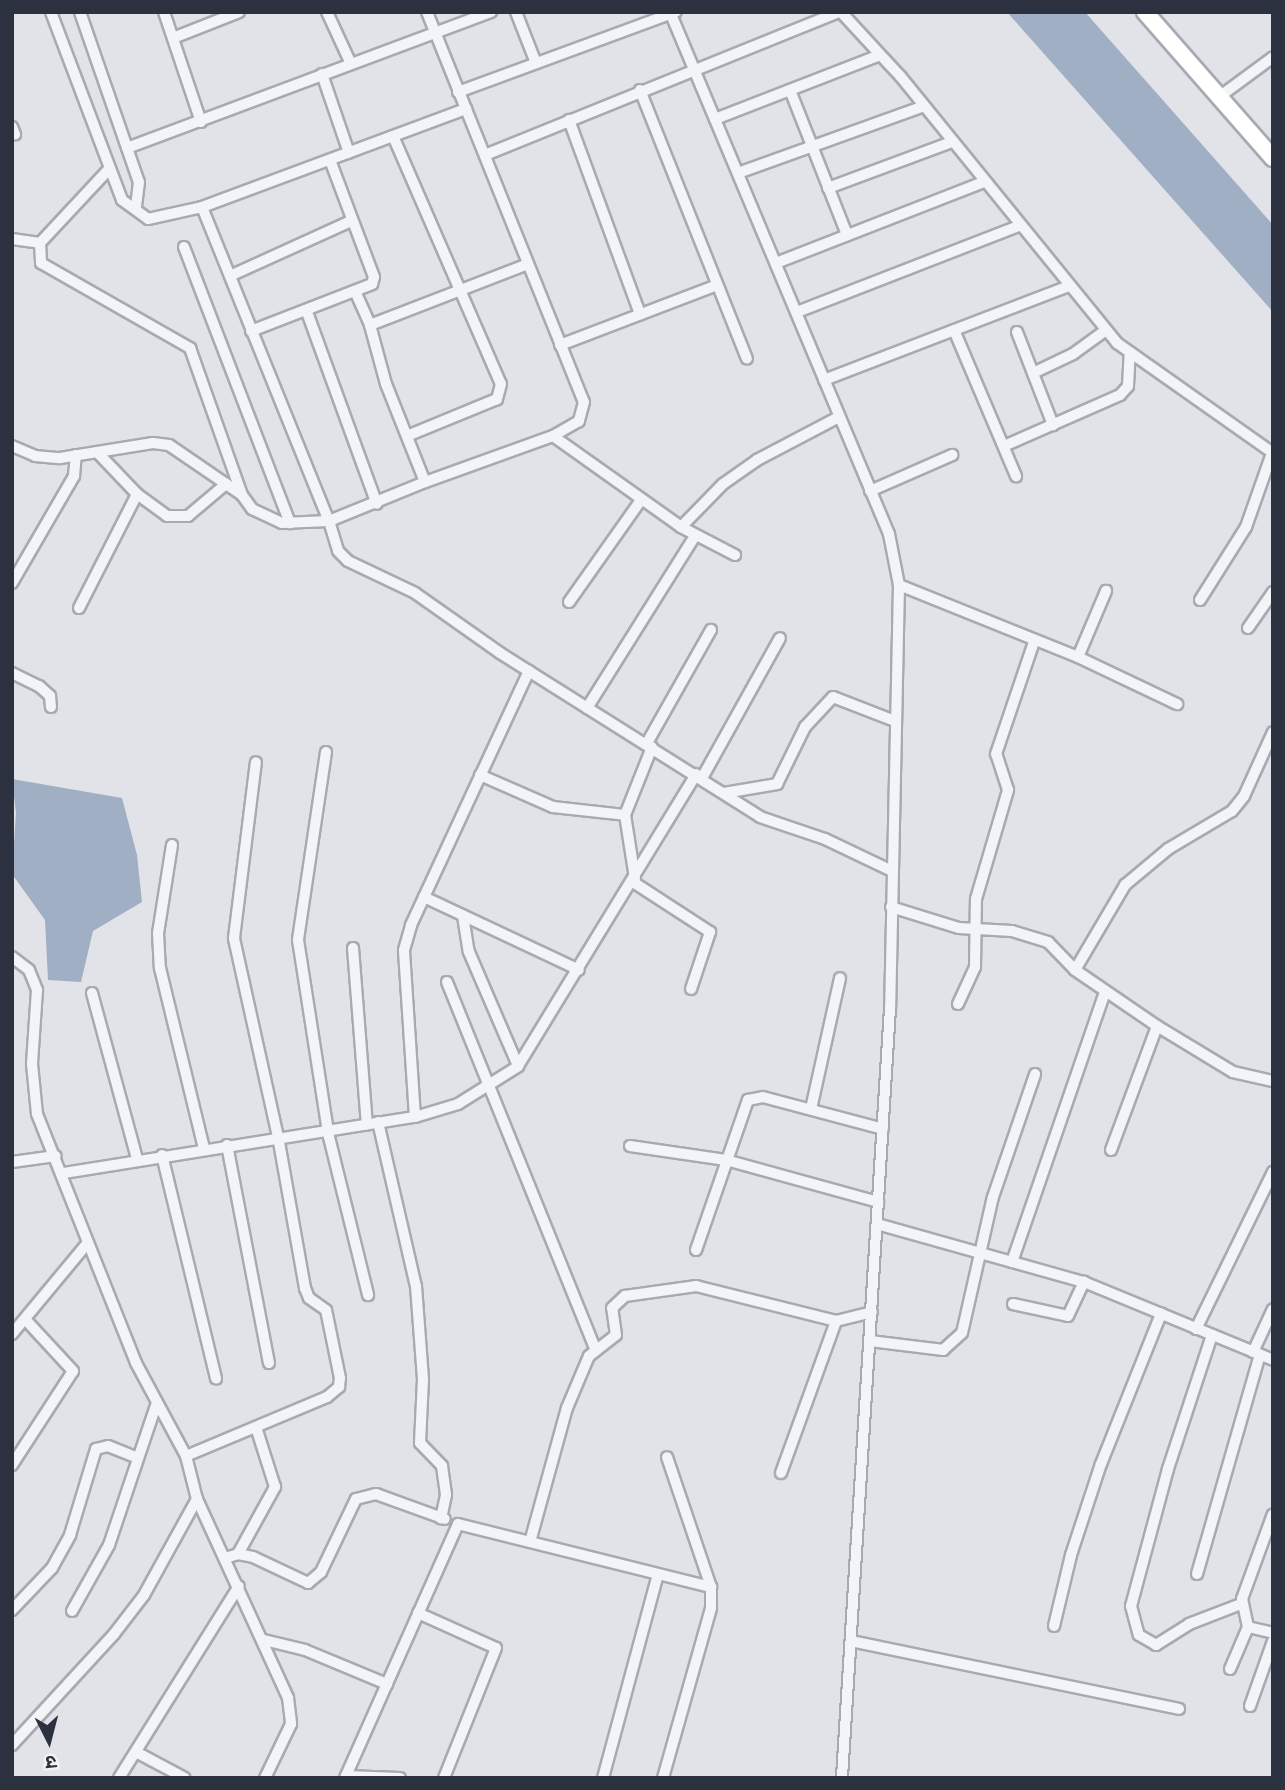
<!DOCTYPE html>
<meta charset="utf-8">
<style>
body{margin:0}
#map{position:relative;width:1285px;height:1790px;overflow:hidden;background:#e1e3e8;font-family:"Space Grotesk","Noto Sans Devanagari",sans-serif}
div>[style]{position:absolute}
[style*='--x']{left:calc(var(--x)*1px);top:calc(var(--y)*1px);width:calc(var(--w)*1px);rotate:calc(var(--a)*1deg)}
.water>*{inset:0;background:#a0afc4}
.roads{filter:drop-shadow(2px 0 #a7aab2) drop-shadow(-2px 0 #a7aab2) drop-shadow(0 2px #a7aab2) drop-shadow(0 -2px #a7aab2)}
.street>*{height:10px;margin:-5px;padding:0 5px;transform-origin:5px;border-radius:5px;background:#f3f4f7}
.secondary>*{height:16px;margin:-8px;padding:0 8px;transform-origin:8px;border-radius:8px;background:#fff}
span{translate:-50% -50%;white-space:nowrap;text-align:center;line-height:1.15;-webkit-text-stroke:6px #f0f2f6;paint-order:stroke}
.frame{position:absolute;inset:0;border:14px solid #2b313e;pointer-events:none}
.north{position:absolute;left:14px;top:1706px;width:70px;height:70px;-webkit-text-stroke:5px #f0f2f6;paint-order:stroke;rotate:174deg;font-size:19px;font-weight:700;line-height:28px;text-align:center;color:#2b313e}
.north::after{content:'';display:block;margin:auto;width:24px;height:32px;background:#2b313e;clip-path:polygon(50% 0,100% 100%,50% 72%,0 100%)}
</style>
<div id="map">
<div class="water">
<i style="clip-path:polygon(1007px 12px,1085px 12px,1273px 225px,1273px 312px)"></i>
<i style="clip-path:polygon(12px 779px,122px 798px,137px 855px,142px 902px,93px 931px,81px 982px,48px 980px,45px 920px,12px 874px,16px 813px)"></i>
</div>
<div class="roads">
<div class="street">
<i style="--x:51;--y:12;--w:201;--a:69.3"></i>
<i style="--x:122;--y:200;--w:32;--a:36"></i>
<i style="--x:148;--y:219;--w:55;--a:-12.5"></i>
<i style="--x:202;--y:207;--w:282;--a:-20.4"></i>
<i style="--x:80;--y:12;--w:180;--a:70.9"></i>
<i style="--x:139;--y:182;--w:24;--a:97"></i>
<i style="--x:164;--y:12;--w:116;--a:71.4"></i>
<i style="--x:327;--y:12;--w:57;--a:65.2"></i>
<i style="--x:427;--y:12;--w:420;--a:68.1"></i>
<i style="--x:584;--y:402;--w:20;--a:105"></i>
<i style="--x:579;--y:421;--w:30;--a:150"></i>
<i style="--x:553;--y:436;--w:157;--a:35.4"></i>
<i style="--x:681;--y:527;--w:61;--a:27.4"></i>
<i style="--x:516;--y:12;--w:55;--a:68.6"></i>
<i style="--x:670;--y:12;--w:566;--a:67.24"></i>
<i style="--x:889;--y:534;--w:52;--a:78.9"></i>
<i style="--x:899;--y:585;--w:423;--a:91.2"></i>
<i style="--x:890;--y:1008;--w:771;--a:93.57"></i>
<i style="--x:841;--y:12;--w:88;--a:47.3"></i>
<i style="--x:901;--y:77;--w:343;--a:50.9"></i>
<i style="--x:1117;--y:343;--w:191;--a:35.2"></i>
<i style="--x:173;--y:38;--w:71;--a:-21.5"></i>
<i style="--x:322;--y:74;--w:83;--a:71.1"></i>
<i style="--x:640;--y:90;--w:289;--a:68.3"></i>
<i style="--x:790;--y:90;--w:156;--a:68.5"></i>
<i style="--x:458;--y:92;--w:232;--a:-20.2"></i>
<i style="--x:1219;--y:97;--w:67;--a:-36.5"></i>
<i style="--x:715;--y:119;--w:177;--a:-21.2"></i>
<i style="--x:569;--y:120;--w:207;--a:69.9"></i>
<i style="--x:12;--y:127;--w:8;--a:67"></i>
<i style="--x:393;--y:136;--w:270;--a:66.5"></i>
<i style="--x:501;--y:384;--w:16;--a:105"></i>
<i style="--x:497;--y:399;--w:97;--a:157.7"></i>
<i style="--x:127;--y:148;--w:389;--a:-20.5"></i>
<i style="--x:485;--y:155;--w:382;--a:-22"></i>
<i style="--x:109;--y:169;--w:101;--a:133"></i>
<i style="--x:40;--y:243;--w:20;--a:87"></i>
<i style="--x:41;--y:263;--w:172;--a:29.7"></i>
<i style="--x:190;--y:348;--w:156;--a:70.5"></i>
<i style="--x:242;--y:495;--w:17;--a:54"></i>
<i style="--x:252;--y:509;--w:33;--a:25"></i>
<i style="--x:282;--y:523;--w:47;--a:-2.4"></i>
<i style="--x:329;--y:521;--w:31;--a:73"></i>
<i style="--x:338;--y:551;--w:14;--a:45"></i>
<i style="--x:348;--y:561;--w:74;--a:25.5"></i>
<i style="--x:415;--y:593;--w:104;--a:35.2"></i>
<i style="--x:500;--y:653;--w:307;--a:32.2"></i>
<i style="--x:760;--y:817;--w:69;--a:18.7"></i>
<i style="--x:825;--y:839;--w:72;--a:25.5"></i>
<i style="--x:738;--y:173;--w:198;--a:-19.8"></i>
<i style="--x:828;--y:188;--w:132;--a:-20.4"></i>
<i style="--x:202;--y:207;--w:339;--a:68"></i>
<i style="--x:329;--y:521;--w:104;--a:-22.1"></i>
<i style="--x:425;--y:482;--w:105;--a:-111.7"></i>
<i style="--x:386;--y:384;--w:61;--a:-105.2"></i>
<i style="--x:370;--y:325;--w:169;--a:-21.1"></i>
<i style="--x:12;--y:239;--w:28;--a:8"></i>
<i style="--x:184;--y:247;--w:296;--a:69"></i>
<i style="--x:776;--y:263;--w:223;--a:-21.3"></i>
<i style="--x:232;--y:275;--w:131;--a:-24.4"></i>
<i style="--x:355;--y:291;--w:37;--a:66"></i>
<i style="--x:307;--y:312;--w:204;--a:70"></i>
<i style="--x:797;--y:312;--w:238;--a:-21.2"></i>
<i style="--x:954;--y:330;--w:159;--a:67"></i>
<i style="--x:251;--y:331;--w:130;--a:-21.2"></i>
<i style="--x:372;--y:284;--w:7;--a:-74"></i>
<i style="--x:374;--y:277;--w:125;--a:-110.6"></i>
<i style="--x:1017;--y:332;--w:100;--a:68.8"></i>
<i style="--x:560;--y:345;--w:168;--a:-20.9"></i>
<i style="--x:1033;--y:373;--w:44;--a:-25.4"></i>
<i style="--x:1073;--y:354;--w:41;--a:-36"></i>
<i style="--x:824;--y:380;--w:262;--a:-21"></i>
<i style="--x:12;--y:446;--w:25;--a:23"></i>
<i style="--x:35;--y:456;--w:25;--a:5"></i>
<i style="--x:60;--y:458;--w:94;--a:-9.2"></i>
<i style="--x:153;--y:443;--w:16;--a:7"></i>
<i style="--x:169;--y:445;--w:88;--a:34.4"></i>
<i style="--x:1004;--y:446;--w:127;--a:-23.7"></i>
<i style="--x:1120;--y:395;--w:12;--a:-48"></i>
<i style="--x:1128;--y:386;--w:33;--a:-87"></i>
<i style="--x:97;--y:452;--w:58;--a:46.4"></i>
<i style="--x:137;--y:494;--w:37;--a:36"></i>
<i style="--x:167;--y:516;--w:21;--a:0"></i>
<i style="--x:188;--y:516;--w:50;--a:-40.1"></i>
<i style="--x:425;--y:482;--w:136;--a:-19.8"></i>
<i style="--x:870;--y:491;--w:90;--a:-23.7"></i>
<i style="--x:681;--y:527;--w:60;--a:-45.7"></i>
<i style="--x:723;--y:484;--w:42;--a:-35.2"></i>
<i style="--x:757;--y:460;--w:93;--a:-27.7"></i>
<i style="--x:12;--y:583;--w:124;--a:-59.9"></i>
<i style="--x:74;--y:476;--w:21;--a:-85"></i>
<i style="--x:899;--y:585;--w:193;--a:21.9"></i>
<i style="--x:1078;--y:657;--w:110;--a:25.4"></i>
<i style="--x:1200;--y:600;--w:86;--a:-57.8"></i>
<i style="--x:1246;--y:527;--w:78;--a:-70.6"></i>
<i style="--x:569;--y:602;--w:125;--a:-54.8"></i>
<i style="--x:79;--y:608;--w:128;--a:-63"></i>
<i style="--x:1248;--y:628;--w:44;--a:-55.2"></i>
<i style="--x:1078;--y:657;--w:72;--a:-67"></i>
<i style="--x:12;--y:673;--w:30;--a:26"></i>
<i style="--x:39;--y:686;--w:15;--a:42"></i>
<i style="--x:50;--y:696;--w:11;--a:85"></i>
<i style="--x:587;--y:708;--w:203;--a:-57.9"></i>
<i style="--x:647;--y:743;--w:130;--a:-60.5"></i>
<i style="--x:326;--y:752;--w:190;--a:98.5"></i>
<i style="--x:298;--y:940;--w:199;--a:81.1"></i>
<i style="--x:329;--y:1137;--w:163;--a:76.1"></i>
<i style="--x:480;--y:775;--w:80;--a:23.7"></i>
<i style="--x:553;--y:807;--w:72;--a:6.3"></i>
<i style="--x:702;--y:778;--w:160;--a:-60.9"></i>
<i style="--x:724;--y:793;--w:54;--a:-9.6"></i>
<i style="--x:777;--y:784;--w:64;--a:-63.8"></i>
<i style="--x:805;--y:727;--w:41;--a:-47"></i>
<i style="--x:833;--y:697;--w:66;--a:21.2"></i>
<i style="--x:172;--y:845;--w:89;--a:99"></i>
<i style="--x:158;--y:933;--w:35;--a:87"></i>
<i style="--x:160;--y:968;--w:185;--a:76.3"></i>
<i style="--x:635;--y:878;--w:64;--a:-99"></i>
<i style="--x:625;--y:815;--w:73;--a:-68.3"></i>
<i style="--x:633;--y:882;--w:92;--a:33"></i>
<i style="--x:710;--y:932;--w:60;--a:108.4"></i>
<i style="--x:424;--y:897;--w:171;--a:25.2"></i>
<i style="--x:891;--y:907;--w:71;--a:17.2"></i>
<i style="--x:959;--y:928;--w:53;--a:3.2"></i>
<i style="--x:1012;--y:931;--w:38;--a:17"></i>
<i style="--x:1048;--y:942;--w:39;--a:46"></i>
<i style="--x:1075;--y:970;--w:99;--a:34.3"></i>
<i style="--x:1157;--y:1026;--w:89;--a:31.2"></i>
<i style="--x:1233;--y:1072;--w:41;--a:12.7"></i>
<i style="--x:463;--y:916;--w:36;--a:81"></i>
<i style="--x:469;--y:952;--w:124;--a:66.7"></i>
<i style="--x:353;--y:948;--w:177;--a:85.5"></i>
<i style="--x:12;--y:957;--w:21;--a:37"></i>
<i style="--x:29;--y:970;--w:22;--a:68"></i>
<i style="--x:37;--y:990;--w:74;--a:93.9"></i>
<i style="--x:32;--y:1064;--w:50;--a:84.3"></i>
<i style="--x:37;--y:1114;--w:268;--a:68.3"></i>
<i style="--x:136;--y:1363;--w:106;--a:61.7"></i>
<i style="--x:186;--y:1456;--w:44;--a:75.7"></i>
<i style="--x:197;--y:1499;--w:219;--a:65.4"></i>
<i style="--x:288;--y:1698;--w:26;--a:83"></i>
<i style="--x:291;--y:1724;--w:60;--a:115.7"></i>
<i style="--x:1075;--y:970;--w:99;--a:-59.5"></i>
<i style="--x:1125;--y:885;--w:56;--a:-39.9"></i>
<i style="--x:1168;--y:849;--w:74;--a:-30.7"></i>
<i style="--x:1232;--y:811;--w:19;--a:-51"></i>
<i style="--x:1244;--y:796;--w:70;--a:-65.6"></i>
<i style="--x:447;--y:982;--w:395;--a:68"></i>
<i style="--x:92;--y:993;--w:172;--a:74.8"></i>
<i style="--x:958;--y:1004;--w:41;--a:-65.3"></i>
<i style="--x:975;--y:967;--w:68;--a:-89.2"></i>
<i style="--x:976;--y:899;--w:114;--a:-73.6"></i>
<i style="--x:1008;--y:790;--w:38;--a:-108"></i>
<i style="--x:996;--y:754;--w:118;--a:-71.3"></i>
<i style="--x:811;--y:1109;--w:134;--a:-77.5"></i>
<i style="--x:415;--y:1117;--w:167;--a:-93.8"></i>
<i style="--x:404;--y:950;--w:26;--a:-74"></i>
<i style="--x:411;--y:925;--w:280;--a:-65.1"></i>
<i style="--x:378;--y:1122;--w:168;--a:77"></i>
<i style="--x:416;--y:1286;--w:93;--a:85.7"></i>
<i style="--x:423;--y:1379;--w:64;--a:92.7"></i>
<i style="--x:420;--y:1443;--w:32;--a:46"></i>
<i style="--x:442;--y:1466;--w:29;--a:82"></i>
<i style="--x:446;--y:1495;--w:24;--a:102"></i>
<i style="--x:227;--y:1145;--w:222;--a:79.1"></i>
<i style="--x:630;--y:1146;--w:97;--a:8.3"></i>
<i style="--x:726;--y:1160;--w:158;--a:15.4"></i>
<i style="--x:1111;--y:1150;--w:132;--a:-69.6"></i>
<i style="--x:162;--y:1155;--w:230;--a:76.4"></i>
<i style="--x:12;--y:1162;--w:44;--a:-7.8"></i>
<i style="--x:64;--y:1173;--w:355;--a:-9.1"></i>
<i style="--x:415;--y:1117;--w:45;--a:-16.8"></i>
<i style="--x:458;--y:1104;--w:32;--a:-32"></i>
<i style="--x:485;--y:1087;--w:39;--a:-32"></i>
<i style="--x:518;--y:1066;--w:342;--a:-58.6"></i>
<i style="--x:877;--y:1224;--w:215;--a:15.7"></i>
<i style="--x:1084;--y:1282;--w:204;--a:22.4"></i>
<i style="--x:696;--y:1250;--w:159;--a:-70.9"></i>
<i style="--x:748;--y:1100;--w:15;--a:-11"></i>
<i style="--x:763;--y:1097;--w:124;--a:14.9"></i>
<i style="--x:1012;--y:1262;--w:286;--a:-71"></i>
<i style="--x:1013;--y:1304;--w:56;--a:12.3"></i>
<i style="--x:1068;--y:1316;--w:38;--a:-65"></i>
<i style="--x:1196;--y:1329;--w:175;--a:-63.9"></i>
<i style="--x:12;--y:1334;--w:116;--a:-50.3"></i>
<i style="--x:1212;--y:1335;--w:141;--a:108.2"></i>
<i style="--x:1168;--y:1469;--w:142;--a:105.1"></i>
<i style="--x:1131;--y:1606;--w:30;--a:75"></i>
<i style="--x:1139;--y:1635;--w:20;--a:30"></i>
<i style="--x:1156;--y:1645;--w:39;--a:-32"></i>
<i style="--x:1189;--y:1624;--w:56;--a:-21"></i>
<i style="--x:870;--y:1341;--w:74;--a:7"></i>
<i style="--x:943;--y:1350;--w:25;--a:-42"></i>
<i style="--x:962;--y:1333;--w:139;--a:-77.2"></i>
<i style="--x:993;--y:1197;--w:130;--a:-71.1"></i>
<i style="--x:1253;--y:1352;--w:47;--a:-65.1"></i>
<i style="--x:186;--y:1456;--w:153;--a:-22.7"></i>
<i style="--x:327;--y:1397;--w:16;--a:-40"></i>
<i style="--x:339;--y:1387;--w:9;--a:-84"></i>
<i style="--x:340;--y:1378;--w:69;--a:-101.6"></i>
<i style="--x:326;--y:1310;--w:21;--a:-145"></i>
<i style="--x:309;--y:1298;--w:11;--a:-112"></i>
<i style="--x:305;--y:1288;--w:153;--a:-100.1"></i>
<i style="--x:278;--y:1137;--w:204;--a:-102.5"></i>
<i style="--x:234;--y:938;--w:177;--a:-82.9"></i>
<i style="--x:12;--y:1465;--w:112;--a:-57"></i>
<i style="--x:73;--y:1371;--w:69;--a:-132.7"></i>
<i style="--x:781;--y:1473;--w:162;--a:-70.1"></i>
<i style="--x:530;--y:1542;--w:139;--a:-74.6"></i>
<i style="--x:567;--y:1408;--w:56;--a:-67.1"></i>
<i style="--x:589;--y:1356;--w:34;--a:-38"></i>
<i style="--x:616;--y:1335;--w:27;--a:-98"></i>
<i style="--x:612;--y:1308;--w:18;--a:-43"></i>
<i style="--x:625;--y:1296;--w:72;--a:-8"></i>
<i style="--x:696;--y:1286;--w:144;--a:14"></i>
<i style="--x:836;--y:1321;--w:37;--a:-14"></i>
<i style="--x:238;--y:1554;--w:77;--a:-61.1"></i>
<i style="--x:275;--y:1487;--w:63;--a:-107.6"></i>
<i style="--x:225;--y:1558;--w:14;--a:-17"></i>
<i style="--x:238;--y:1554;--w:15;--a:11"></i>
<i style="--x:253;--y:1557;--w:61;--a:25.3"></i>
<i style="--x:308;--y:1583;--w:17;--a:-40"></i>
<i style="--x:321;--y:1572;--w:81;--a:-64.4"></i>
<i style="--x:356;--y:1499;--w:21;--a:-14"></i>
<i style="--x:376;--y:1494;--w:73;--a:19.9"></i>
<i style="--x:1197;--y:1574;--w:228;--a:-74"></i>
<i style="--x:12;--y:1610;--w:58;--a:-46.4"></i>
<i style="--x:52;--y:1568;--w:38;--a:-61"></i>
<i style="--x:70;--y:1535;--w:90;--a:-73.2"></i>
<i style="--x:96;--y:1449;--w:12;--a:-14"></i>
<i style="--x:108;--y:1446;--w:32;--a:22"></i>
<i style="--x:72;--y:1611;--w:76;--a:-60.7"></i>
<i style="--x:109;--y:1545;--w:148;--a:-71.4"></i>
<i style="--x:418;--y:1613;--w:85;--a:24.2"></i>
<i style="--x:496;--y:1648;--w:140;--a:111.8"></i>
<i style="--x:1054;--y:1626;--w:73;--a:-76.5"></i>
<i style="--x:1071;--y:1555;--w:96;--a:-71.8"></i>
<i style="--x:1101;--y:1464;--w:162;--a:-68.2"></i>
<i style="--x:1248;--y:1627;--w:26;--a:13"></i>
<i style="--x:264;--y:1640;--w:42;--a:13.7"></i>
<i style="--x:305;--y:1650;--w:89;--a:22.5"></i>
<i style="--x:851;--y:1641;--w:335;--a:11.7"></i>
<i style="--x:1230;--y:1669;--w:46;--a:-66.8"></i>
<i style="--x:1248;--y:1627;--w:29;--a:-102"></i>
<i style="--x:1242;--y:1599;--w:90;--a:-70"></i>
<i style="--x:1250;--y:1706;--w:69;--a:-70.5"></i>
<i style="--x:12;--y:1745;--w:151;--a:-47.4"></i>
<i style="--x:114;--y:1634;--w:49;--a:-52.4"></i>
<i style="--x:144;--y:1595;--w:110;--a:-61.1"></i>
<i style="--x:136;--y:1752;--w:55;--a:28"></i>
<i style="--x:346;--y:1776;--w:54;--a:2.1"></i>
<i style="--x:119;--y:1778;--w:226;--a:-58"></i>
<i style="--x:345;--y:1778;--w:278;--a:-66"></i>
<i style="--x:458;--y:1524;--w:261;--a:14"></i>
<i style="--x:603;--y:1778;--w:211;--a:-74.9"></i>
<i style="--x:663;--y:1778;--w:177;--a:-74.2"></i>
<i style="--x:711;--y:1608;--w:21;--a:-90"></i>
<i style="--x:711;--y:1587;--w:137;--a:-108.7"></i>
</div>
<div class="secondary">
<i style="--x:1145;--y:12;--w:194;--a:48.8"></i>
</div>
</div>
<div class="frame"></div>
<div class="north">उ</div>
</div>
